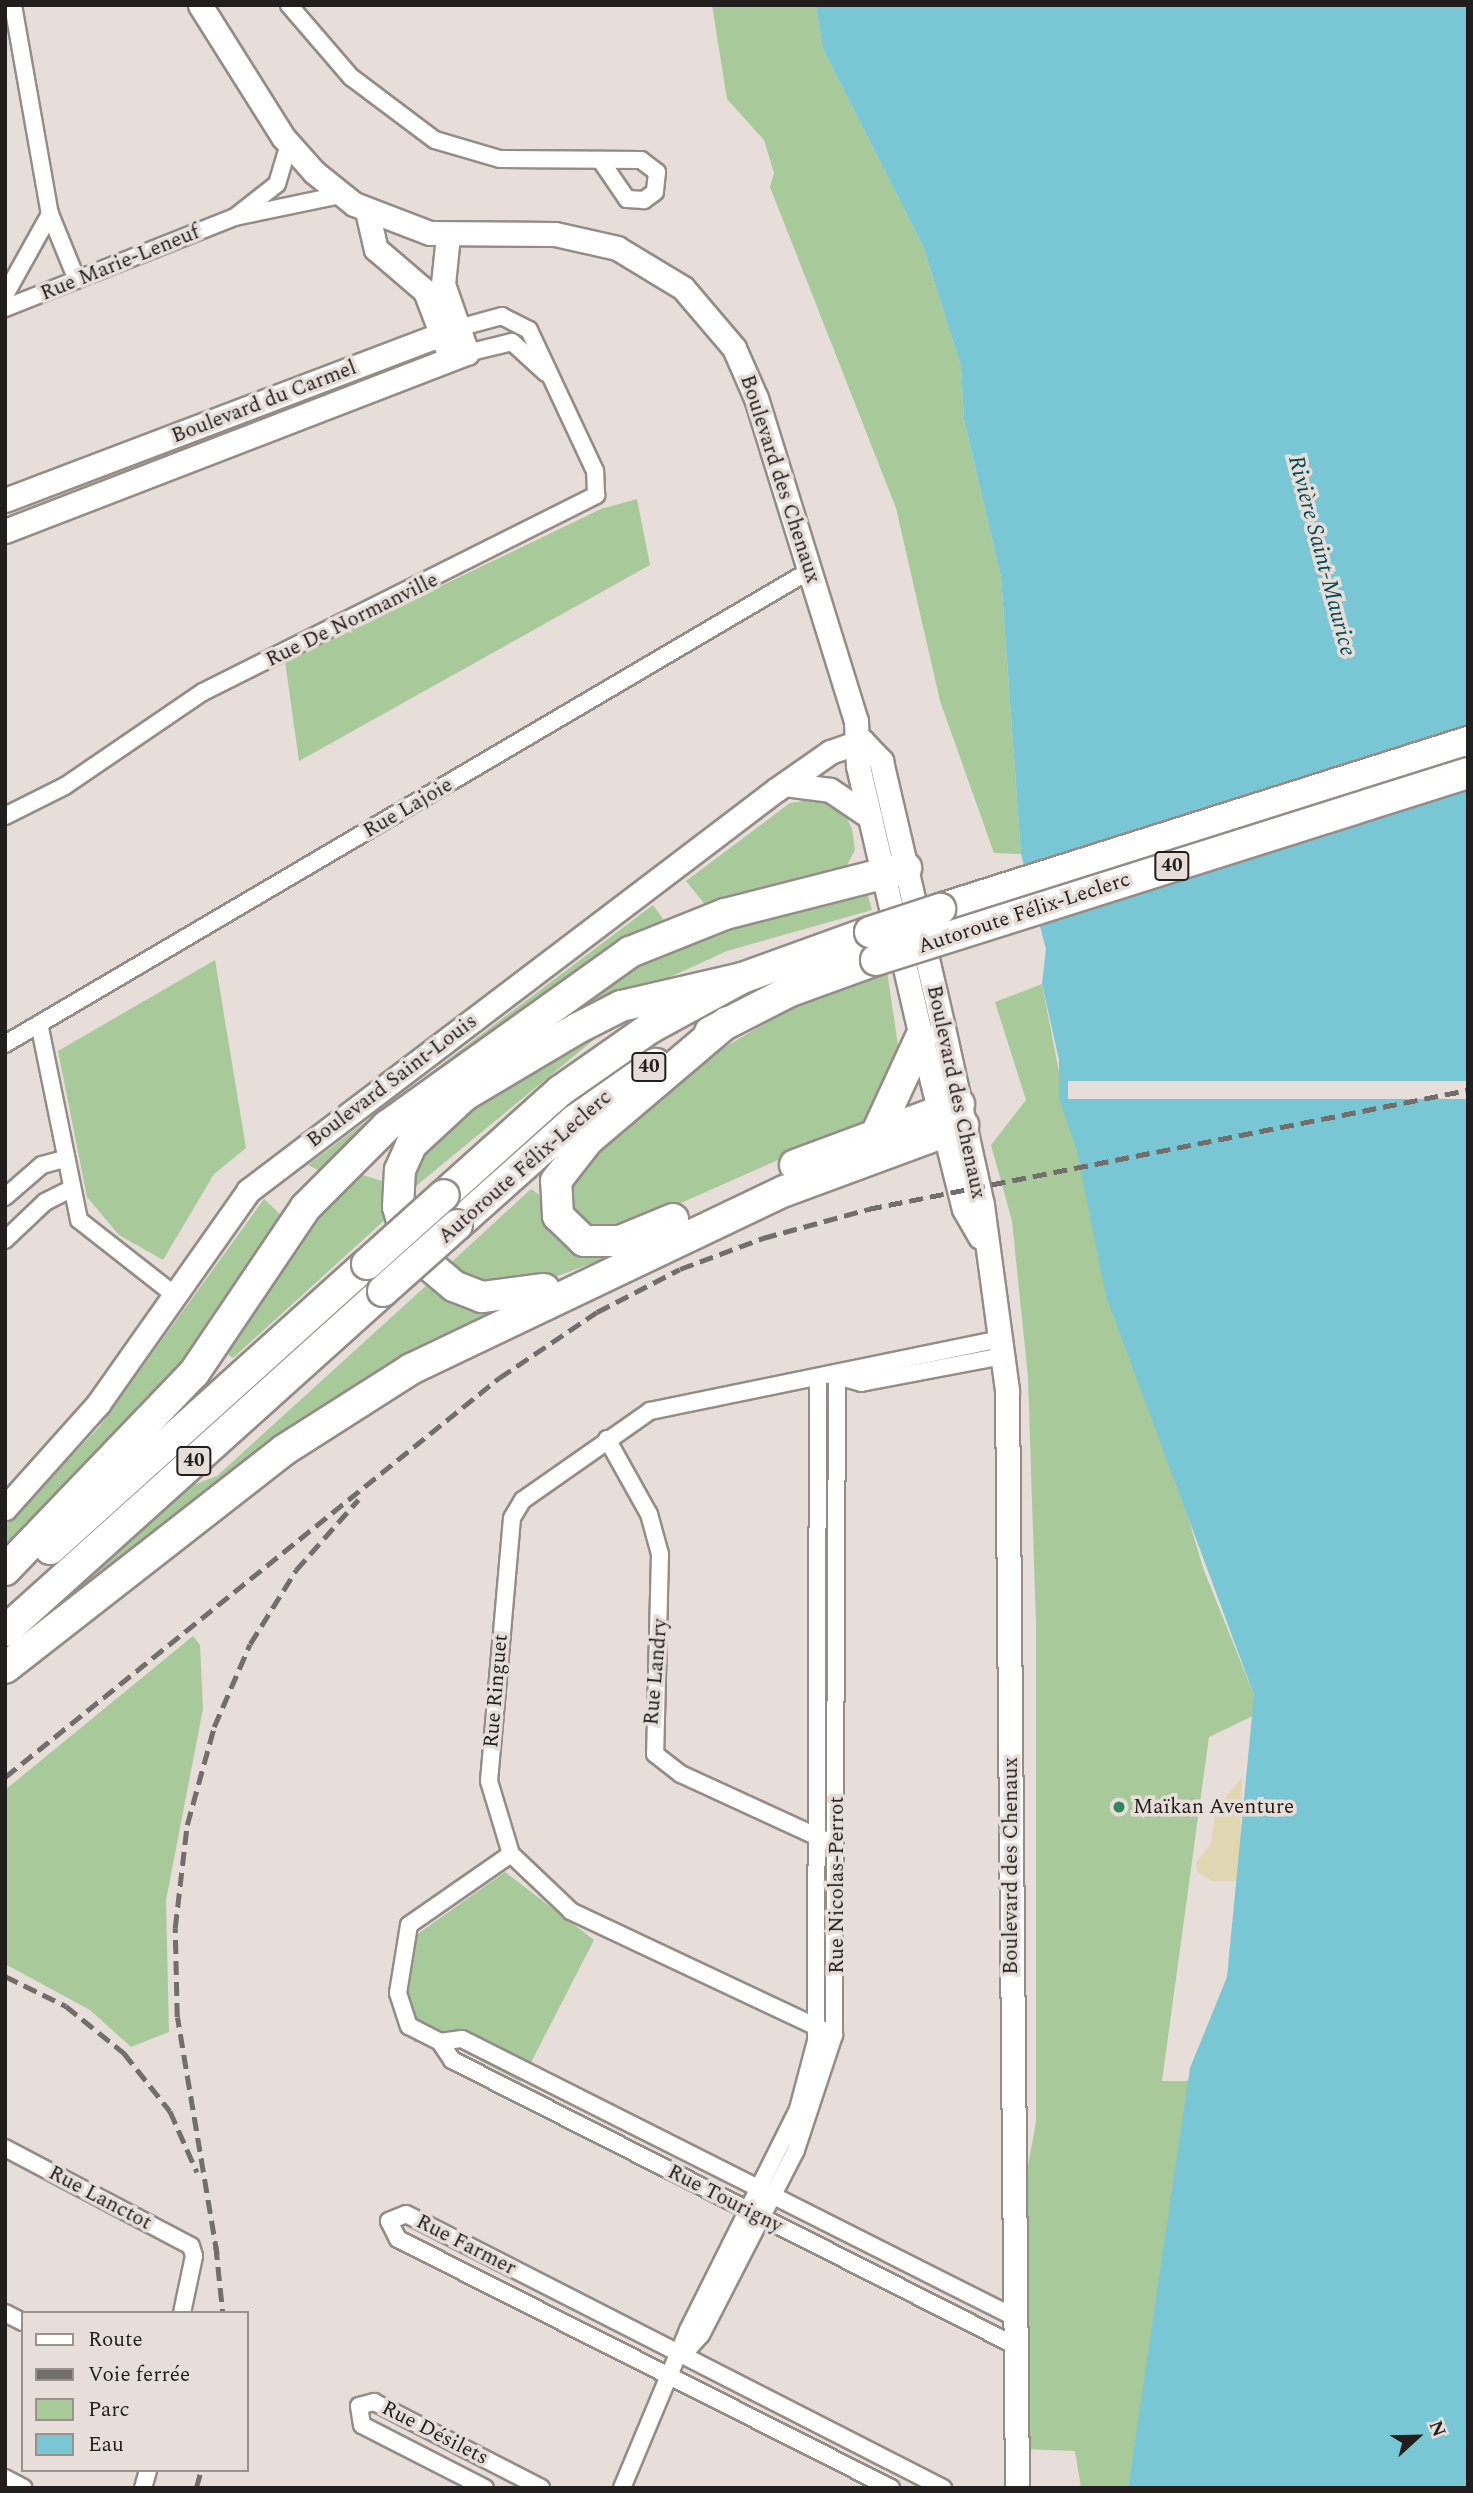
<!DOCTYPE html>
<meta charset="utf-8">
<style>
body{margin:0}
#map{position:relative;width:1473px;height:2493px;overflow:hidden;background:#e7deda;font-family:Spectral,serif}
div>[style]{position:absolute}
[style*='--x']{left:calc(var(--x)*1px);top:calc(var(--y)*1px);width:calc(var(--w)*1px);rotate:calc(var(--a)*1deg)}
.green>*{inset:0;background:#a8c999}
.sand>*{inset:0;background:#e0d7b2}
.water>*{inset:0;background:#79c6d5}
.pier>*{inset:0;background:#e7deda;transform-origin:0 0}
.roads{filter:drop-shadow(2px 0 #958c88) drop-shadow(-2px 0 #958c88) drop-shadow(0 2px #958c88) drop-shadow(0 -2px #958c88)}
.street>*{height:16px;margin:-8px;padding:0 8px;transform-origin:8px;border-radius:8px;background:#fff}
.secondary>*{height:23px;margin:-11.5px;padding:0 11.5px;transform-origin:11.5px;border-radius:11.5px;background:#fff}
.highway>*{height:30px;margin:-15px;padding:0 15px;transform-origin:15px;border-radius:15px;background:#fff}
.rail>*{height:4.5px;margin-top:-2.25px;transform-origin:0;background:repeating-linear-gradient(90deg,#736d6b 0 14px,transparent 0 21px)}
.bridges{filter:drop-shadow(2px 0 #958c88) drop-shadow(-2px 0 #958c88) drop-shadow(0 2px #958c88) drop-shadow(0 -2px #958c88)}
.highway-bridge>*{height:30px;margin:-15px;padding:0 15px;transform-origin:15px;border-radius:15px;background:#fff}
.dots>*{width:19px;height:19px;translate:-50% -50%;box-sizing:border-box;border:4px solid #e7deda;border-radius:50%}
span{translate:-50% -50%;white-space:nowrap;text-align:center;line-height:1.15;-webkit-text-stroke:7px #e7deda;paint-order:stroke}
.shield-label span{padding:2px 5px;background:#e7deda;border:2px solid;border-radius:5px;-webkit-text-stroke-width:0}
.shield-label{font-size:19px;color:#221e1d;font-weight:700}
.street-label{font-size:21px;color:#221e1d}
.poi-label{font-size:21px;color:#221e1d}
.left{translate:0 -50%;text-align:left}
.water-label{font-size:23px;color:#004a55;font-style:italic}
.frame{position:absolute;inset:0;border:7px solid #221e1d;pointer-events:none}
.legend{position:absolute;left:21px;top:2311px;width:228px;height:161px;box-sizing:border-box;background:#e7deda;border:2px solid #98918e;margin:0;padding:9px 12px;list-style:none;font-size:21px;color:#221e1d}
.legend li{display:flex;align-items:center;gap:14px;height:35px}
.legend b{width:35px;border:2px solid #98918e}
.north{position:absolute;left:1382px;top:2402px;width:70px;height:70px;-webkit-text-stroke:5px #e7deda;paint-order:stroke;rotate:68deg;font-size:19px;font-weight:700;line-height:28px;text-align:center;color:#221e1d}
.north::after{content:'';display:block;margin:auto;width:24px;height:32px;background:#221e1d;clip-path:polygon(50% 0,100% 100%,50% 72%,0 100%)}
</style>
<div id="map">
<div class="green">
<i style="clip-path:polygon(712px 5px,816px 5px,823px 49px,923px 246px,961px 366px,964px 419px,1001px 577px,1021px 854px,994px 853px,940px 701px,896px 508px,770px 187px,774px 173px,764px 140px,727px 99px)"></i>
<i style="clip-path:polygon(637px 499px,650px 565px,299px 761px,285px 661px,601px 509px)"></i>
<i style="clip-path:polygon(821px 798px,844px 812px,852px 829px,855px 850px,844px 871px,707px 907px,686px 881px,790px 803px)"></i>
<i style="clip-path:polygon(867px 892px,872px 910px,727px 951px,543px 1035px,523px 1034px,660px 946px)"></i>
<i style="clip-path:polygon(653px 905px,666px 923px,570px 975px,362px 1132px,320px 1171px,308px 1165px)"></i>
<i style="clip-path:polygon(215px 960px,246px 1148px,214px 1174px,163px 1260px,119px 1235px,87px 1197px,58px 1051px)"></i>
<i style="clip-path:polygon(887px 971px,899px 1052px,864px 1122px,606px 1236px,568px 1218px,567px 1175px,696px 1064px,803px 1001px)"></i>
<i style="clip-path:polygon(1042px 984px,1061px 1082px,1203px 1568px,1254px 1695px,1255px 1715px,1209px 1737px,1162px 2081px,1190px 2081px,1128px 2488px,1081px 2488px,1075px 2451px,1023px 2449px,1012px 2254px,1036px 2122px,1036px 1624px,1028px 1377px,1012px 1221px,991px 1145px,1026px 1100px,995px 1002px)"></i>
<i style="clip-path:polygon(592px 1034px,596px 1038px,405px 1195px,432px 1131px)"></i>
<i style="clip-path:polygon(350px 1171px,385px 1182px,388px 1217px,233px 1358px,224px 1352px)"></i>
<i style="clip-path:polygon(531px 1189px,542px 1197px,553px 1231px,569px 1247px,626px 1251px,544px 1281px,487px 1290px,443px 1270px)"></i>
<i style="clip-path:polygon(264px 1199px,285px 1219px,235px 1306px,129px 1427px,5px 1544px,5px 1526px,99px 1427px)"></i>
<i style="clip-path:polygon(429px 1283px,497px 1310px,497px 1318px,61px 1614px,55px 1606px,190px 1486px,217px 1476px)"></i>
<i style="clip-path:polygon(193px 1636px,200px 1645px,203px 1709px,166px 1900px,169px 2032px,131px 2047px,90px 2010px,5px 1964px,5px 1790px)"></i>
<i style="clip-path:polygon(505px 1872px,594px 1940px,521px 2082px,424px 2031px,415px 2043px,405px 2027px,412px 1938px)"></i>
</div>
<div class="sand">
<i style="clip-path:polygon(1242px 1777px,1239px 1881px,1213px 1881px,1197px 1872px,1196px 1863px,1211px 1843px,1216px 1809px)"></i>
</div>
<div class="water">
<i style="clip-path:polygon(816px 5px,1468px 5px,1468px 2488px,1128px 2488px,1190px 2068px,1227px 1977px,1254px 1695px,1106px 1296px,1077px 1151px,1059px 1098px,1059px 1060px,1042px 984px,1046px 949px,1021px 854px,1001px 577px,964px 419px,961px 366px,923px 246px,823px 49px)"></i>
</div>
<div class="pier">
<i style="left:1468px;top:1081px;width:18px;height:400px;rotate:90deg"></i>
</div>
<div class="roads">
<div class="street">
<i style="--x:13;--y:5;--w:212;--a:80"></i>
<i style="--x:50;--y:214;--w:71;--a:67.8"></i>
<i style="--x:289;--y:5;--w:95;--a:49.3"></i>
<i style="--x:351;--y:77;--w:105;--a:36.9"></i>
<i style="--x:435;--y:140;--w:68;--a:16.3"></i>
<i style="--x:500;--y:159;--w:141;--a:0.4"></i>
<i style="--x:641;--y:160;--w:20;--a:37"></i>
<i style="--x:657;--y:172;--w:20;--a:96"></i>
<i style="--x:655;--y:192;--w:14;--a:144"></i>
<i style="--x:644;--y:200;--w:17;--a:-177"></i>
<i style="--x:627;--y:199;--w:46;--a:-124.4"></i>
<i style="--x:235;--y:217;--w:53;--a:-38.2"></i>
<i style="--x:277;--y:184;--w:42;--a:-73.3"></i>
<i style="--x:5;--y:295;--w:93;--a:-60.9"></i>
<i style="--x:5;--y:308;--w:247;--a:-21.6"></i>
<i style="--x:235;--y:217;--w:107;--a:-11.8"></i>
<i style="--x:467;--y:353;--w:46;--a:-13.7"></i>
<i style="--x:512;--y:342;--w:46;--a:42.4"></i>
<i style="--x:5;--y:816;--w:67;--a:-26.6"></i>
<i style="--x:65;--y:786;--w:167;--a:-34.3"></i>
<i style="--x:203;--y:692;--w:440;--a:-26.6"></i>
<i style="--x:596;--y:495;--w:24;--a:-92"></i>
<i style="--x:595;--y:471;--w:156;--a:-115.1"></i>
<i style="--x:529;--y:330;--w:30;--a:-153"></i>
<i style="--x:502;--y:316;--w:46;--a:164.7"></i>
<i style="--x:40;--y:1028;--w:196;--a:78.5"></i>
<i style="--x:79;--y:1220;--w:123;--a:38.1"></i>
<i style="--x:5;--y:1044;--w:933;--a:-30.47"></i>
<i style="--x:5;--y:1197;--w:49;--a:-40.9"></i>
<i style="--x:42;--y:1165;--w:23;--a:-15"></i>
<i style="--x:5;--y:1240;--w:55;--a:-43.5"></i>
<i style="--x:45;--y:1202;--w:28;--a:-27"></i>
<i style="--x:837;--y:1376;--w:25;--a:16"></i>
<i style="--x:861;--y:1383;--w:145;--a:-10.8"></i>
<i style="--x:607;--y:1439;--w:86;--a:60.8"></i>
<i style="--x:649;--y:1514;--w:41;--a:74.6"></i>
<i style="--x:660;--y:1554;--w:200;--a:91.4"></i>
<i style="--x:655;--y:1754;--w:33;--a:38"></i>
<i style="--x:681;--y:1774;--w:161;--a:24.7"></i>
<i style="--x:511;--y:1854;--w:124;--a:145.2"></i>
<i style="--x:409;--y:1925;--w:69;--a:99.2"></i>
<i style="--x:398;--y:1993;--w:35;--a:72"></i>
<i style="--x:409;--y:2026;--w:35;--a:27"></i>
<i style="--x:440;--y:2042;--w:22;--a:56"></i>
<i style="--x:452;--y:2060;--w:635;--a:26.89"></i>
<i style="--x:834;--y:2035;--w:291;--a:-154.8"></i>
<i style="--x:571;--y:1911;--w:83;--a:-136.5"></i>
<i style="--x:511;--y:1854;--w:76;--a:-106.8"></i>
<i style="--x:489;--y:1781;--w:264;--a:-85"></i>
<i style="--x:512;--y:1518;--w:21;--a:-59"></i>
<i style="--x:523;--y:1500;--w:155;--a:-35"></i>
<i style="--x:650;--y:1411;--w:358;--a:-11.6"></i>
<i style="--x:440;--y:2042;--w:22;--a:-8"></i>
<i style="--x:462;--y:2039;--w:623;--a:26.73"></i>
<i style="--x:5;--y:2148;--w:210;--a:27.8"></i>
<i style="--x:191;--y:2246;--w:10;--a:73"></i>
<i style="--x:194;--y:2256;--w:58;--a:101.9"></i>
<i style="--x:5;--y:2313;--w:20;--a:27"></i>
<i style="--x:682;--y:2356;--w:28;--a:-48"></i>
<i style="--x:701;--y:2335;--w:208;--a:-62.8"></i>
<i style="--x:796;--y:2150;--w:121;--a:-71.7"></i>
<i style="--x:834;--y:2035;--w:659;--a:-89.74"></i>
<i style="--x:5;--y:2478;--w:21;--a:28"></i>
<i style="--x:143;--y:2488;--w:19;--a:-74"></i>
<i style="--x:485;--y:2488;--w:138;--a:-152.9"></i>
<i style="--x:362;--y:2425;--w:19;--a:-99"></i>
<i style="--x:359;--y:2406;--w:16;--a:-15"></i>
<i style="--x:374;--y:2402;--w:188;--a:27.2"></i>
<i style="--x:622;--y:2488;--w:171;--a:-67.3"></i>
<i style="--x:688;--y:2330;--w:247;--a:-63.5"></i>
<i style="--x:798;--y:2109;--w:70;--a:-75.2"></i>
<i style="--x:816;--y:2041;--w:662;--a:-89.83"></i>
<i style="--x:891;--y:2488;--w:552;--a:-153.2"></i>
<i style="--x:398;--y:2239;--w:20;--a:-117"></i>
<i style="--x:389;--y:2221;--w:18;--a:-22"></i>
<i style="--x:406;--y:2214;--w:603;--a:27.03"></i>
</div>
<div class="secondary">
<i style="--x:200;--y:5;--w:156;--a:57.8"></i>
<i style="--x:283;--y:137;--w:47;--a:48.5"></i>
<i style="--x:314;--y:172;--w:51;--a:38.7"></i>
<i style="--x:354;--y:204;--w:81;--a:20.9"></i>
<i style="--x:430;--y:233;--w:125;--a:0.5"></i>
<i style="--x:555;--y:234;--w:64;--a:12.7"></i>
<i style="--x:617;--y:248;--w:77;--a:31.2"></i>
<i style="--x:683;--y:288;--w:79;--a:49.6"></i>
<i style="--x:734;--y:348;--w:55;--a:66.3"></i>
<i style="--x:756;--y:398;--w:338;--a:72.8"></i>
<i style="--x:856;--y:721;--w:45;--a:87.5"></i>
<i style="--x:858;--y:766;--w:278;--a:76.9"></i>
<i style="--x:921;--y:1037;--w:177;--a:76"></i>
<i style="--x:964;--y:1209;--w:32;--a:60"></i>
<i style="--x:367;--y:211;--w:39;--a:77"></i>
<i style="--x:376;--y:249;--w:65;--a:40.6"></i>
<i style="--x:425;--y:291;--w:59;--a:69.1"></i>
<i style="--x:5;--y:500;--w:485;--a:-20.8"></i>
<i style="--x:5;--y:531;--w:495;--a:-21.1"></i>
<i style="--x:467;--y:353;--w:73;--a:-109.2"></i>
<i style="--x:443;--y:284;--w:48;--a:-84.1"></i>
<i style="--x:862;--y:741;--w:28;--a:46"></i>
<i style="--x:881;--y:761;--w:269;--a:76.9"></i>
<i style="--x:942;--y:1023;--w:186;--a:77.6"></i>
<i style="--x:982;--y:1205;--w:187;--a:82.3"></i>
<i style="--x:1007;--y:1390;--w:1098;--a:89.48"></i>
<i style="--x:785;--y:784;--w:45;--a:7.6"></i>
<i style="--x:830;--y:790;--w:48;--a:34"></i>
<i style="--x:5;--y:1508;--w:140;--a:-48.2"></i>
<i style="--x:98;--y:1404;--w:261;--a:-54.8"></i>
<i style="--x:248;--y:1191;--w:663;--a:-37.22"></i>
<i style="--x:776;--y:790;--w:66;--a:-35.1"></i>
<i style="--x:830;--y:752;--w:34;--a:-19"></i>
</div>
<div class="highway">
<i style="--x:940;--y:909;--w:554;--a:-17.55"></i>
<i style="--x:710;--y:1032;--w:88;--a:-27.1"></i>
<i style="--x:788;--y:992;--w:94;--a:-20"></i>
<i style="--x:878;--y:1130;--w:102;--a:-65.2"></i>
<i style="--x:795;--y:1165;--w:175;--a:-20.4"></i>
<i style="--x:444;--y:1195;--w:156;--a:-41.9"></i>
<i style="--x:560;--y:1091;--w:110;--a:-35"></i>
<i style="--x:650;--y:1028;--w:105;--a:-28.5"></i>
<i style="--x:742;--y:978;--w:136;--a:-19.8"></i>
<i style="--x:673;--y:1219;--w:57;--a:157.5"></i>
<i style="--x:620;--y:1241;--w:36;--a:180"></i>
<i style="--x:584;--y:1241;--w:36;--a:-136"></i>
<i style="--x:558;--y:1216;--w:35;--a:-93"></i>
<i style="--x:556;--y:1181;--w:52;--a:-52"></i>
<i style="--x:588;--y:1140;--w:182;--a:-40.3"></i>
<i style="--x:457;--y:1225;--w:158;--a:-41.7"></i>
<i style="--x:575;--y:1120;--w:98;--a:-35"></i>
<i style="--x:544;--y:1289;--w:63;--a:172.6"></i>
<i style="--x:482;--y:1297;--w:30;--a:-159"></i>
<i style="--x:454;--y:1286;--w:39;--a:-140"></i>
<i style="--x:424;--y:1261;--w:27;--a:-129"></i>
<i style="--x:407;--y:1240;--w:34;--a:-105"></i>
<i style="--x:398;--y:1207;--w:37;--a:-87"></i>
<i style="--x:400;--y:1170;--w:27;--a:-66"></i>
<i style="--x:411;--y:1145;--w:74;--a:-42.8"></i>
<i style="--x:465;--y:1095;--w:131;--a:-30.7"></i>
<i style="--x:578;--y:1028;--w:48;--a:-27.1"></i>
<i style="--x:621;--y:1006;--w:124;--a:-13"></i>
<i style="--x:50;--y:1549;--w:426;--a:-42"></i>
<i style="--x:5;--y:1570;--w:273;--a:-46.2"></i>
<i style="--x:194;--y:1373;--w:200;--a:-56"></i>
<i style="--x:306;--y:1207;--w:115;--a:-45"></i>
<i style="--x:387;--y:1126;--w:299;--a:-35.6"></i>
<i style="--x:630;--y:952;--w:102;--a:-21.8"></i>
<i style="--x:725;--y:914;--w:187;--a:-14.3"></i>
<i style="--x:5;--y:1631;--w:508;--a:-41.97"></i>
<i style="--x:5;--y:1668;--w:354;--a:-38"></i>
<i style="--x:284;--y:1450;--w:151;--a:-32.5"></i>
<i style="--x:411;--y:1369;--w:414;--a:-25.5"></i>
<i style="--x:785;--y:1191;--w:190;--a:-20.3"></i>
</div>
</div>
<div class="rail">
<i style="--x:5;--y:1777;--w:635;--a:-38.93"></i>
<i style="--x:499;--y:1378;--w:118;--a:-34"></i>
<i style="--x:597;--y:1312;--w:93;--a:-27.4"></i>
<i style="--x:680;--y:1269;--w:89;--a:-20.5"></i>
<i style="--x:763;--y:1238;--w:109;--a:-15.4"></i>
<i style="--x:868;--y:1209;--w:612;--a:-11.22"></i>
<i style="--x:5;--y:1976;--w:68;--a:26.2"></i>
<i style="--x:66;--y:2006;--w:75;--a:39"></i>
<i style="--x:124;--y:2053;--w:74;--a:51.6"></i>
<i style="--x:170;--y:2111;--w:67;--a:66.1"></i>
<i style="--x:216;--y:2246;--w:67;--a:84"></i>
<i style="--x:217;--y:2255;--w:241;--a:-99.5"></i>
<i style="--x:177;--y:2017;--w:89;--a:-91.3"></i>
<i style="--x:175;--y:1928;--w:104;--a:-83.4"></i>
<i style="--x:187;--y:1825;--w:102;--a:-74.6"></i>
<i style="--x:214;--y:1727;--w:90;--a:-66.6"></i>
<i style="--x:250;--y:1644;--w:87;--a:-58.1"></i>
<i style="--x:296;--y:1570;--w:94;--a:-48.5"></i>
<i style="--x:196;--y:2488;--w:19;--a:-74"></i>
</div>
<div class="bridges">
<div class="highway-bridge">
<i style="--x:870;--y:932;--w:74;--a:-18.2"></i>
<i style="--x:876;--y:960;--w:621;--a:-17.53"></i>
<i style="--x:367;--y:1264;--w:103;--a:-41.9"></i>
<i style="--x:383;--y:1291;--w:99;--a:-41.7"></i>
</div>
</div>
<div class="dots">
<i style="left:1119px;top:1807px;background:#31885d"></i>
</div>
<div class="shield-label">
<span style="left:1172px;top:866px">40</span>
<span style="left:649px;top:1067px">40</span>
<span style="left:194px;top:1461px">40</span>
</div>
<div class="street-label">
<span style="left:120px;top:263px;rotate:-22deg">Rue Marie-Leneuf</span>
<span style="left:264px;top:402px;rotate:-21deg">Boulevard du Carmel</span>
<span style="left:780px;top:479px;rotate:72deg">Boulevard des Chenaux</span>
<span style="left:352px;top:620px;rotate:-26deg">Rue De Normanville</span>
<span style="left:408px;top:808px;rotate:-30deg">Rue Lajoie</span>
<span style="left:1024px;top:913px;rotate:-18deg">Autoroute Félix-Leclerc</span>
<span style="left:392px;top:1081px;rotate:-37deg">Boulevard Saint-Louis</span>
<span style="left:956px;top:1092px;rotate:78deg">Boulevard des Chenaux</span>
<span style="left:525px;top:1167px;rotate:-41deg">Autoroute Félix-Leclerc</span>
<span style="left:656px;top:1672px;rotate:-85deg">Rue Landry</span>
<span style="left:496px;top:1691px;rotate:-85deg">Rue Ringuet</span>
<span style="left:1011px;top:1866px;rotate:-90deg">Boulevard des Chenaux</span>
<span style="left:837px;top:1885px;rotate:-90deg">Rue Nicolas-Perrot</span>
<span style="left:100px;top:2198px;rotate:28deg">Rue Lanctot</span>
<span style="left:725px;top:2199px;rotate:27deg">Rue Tourigny</span>
<span style="left:466px;top:2245px;rotate:27deg">Rue Farmer</span>
<span style="left:435px;top:2433px;rotate:27deg">Rue Désilets</span>
</div>
<div class="poi-label">
<span class="left" style="left:1133px;top:1807px">Maïkan Aventure</span>
</div>
<div class="water-label">
<span style="left:1321px;top:556px;rotate:75deg">Rivière Saint-Maurice</span>
</div>
<div class="frame"></div>
<ul class="legend">
<li><b style="height:9px;background:#fff"></b>Route</li>
<li><b style="height:9px;background:#736d6b"></b>Voie ferrée</li>
<li><b style="height:19px;background:#a8c999"></b>Parc</li>
<li><b style="height:19px;background:#79c6d5"></b>Eau</li>
</ul>
<div class="north">N</div>
</div>
